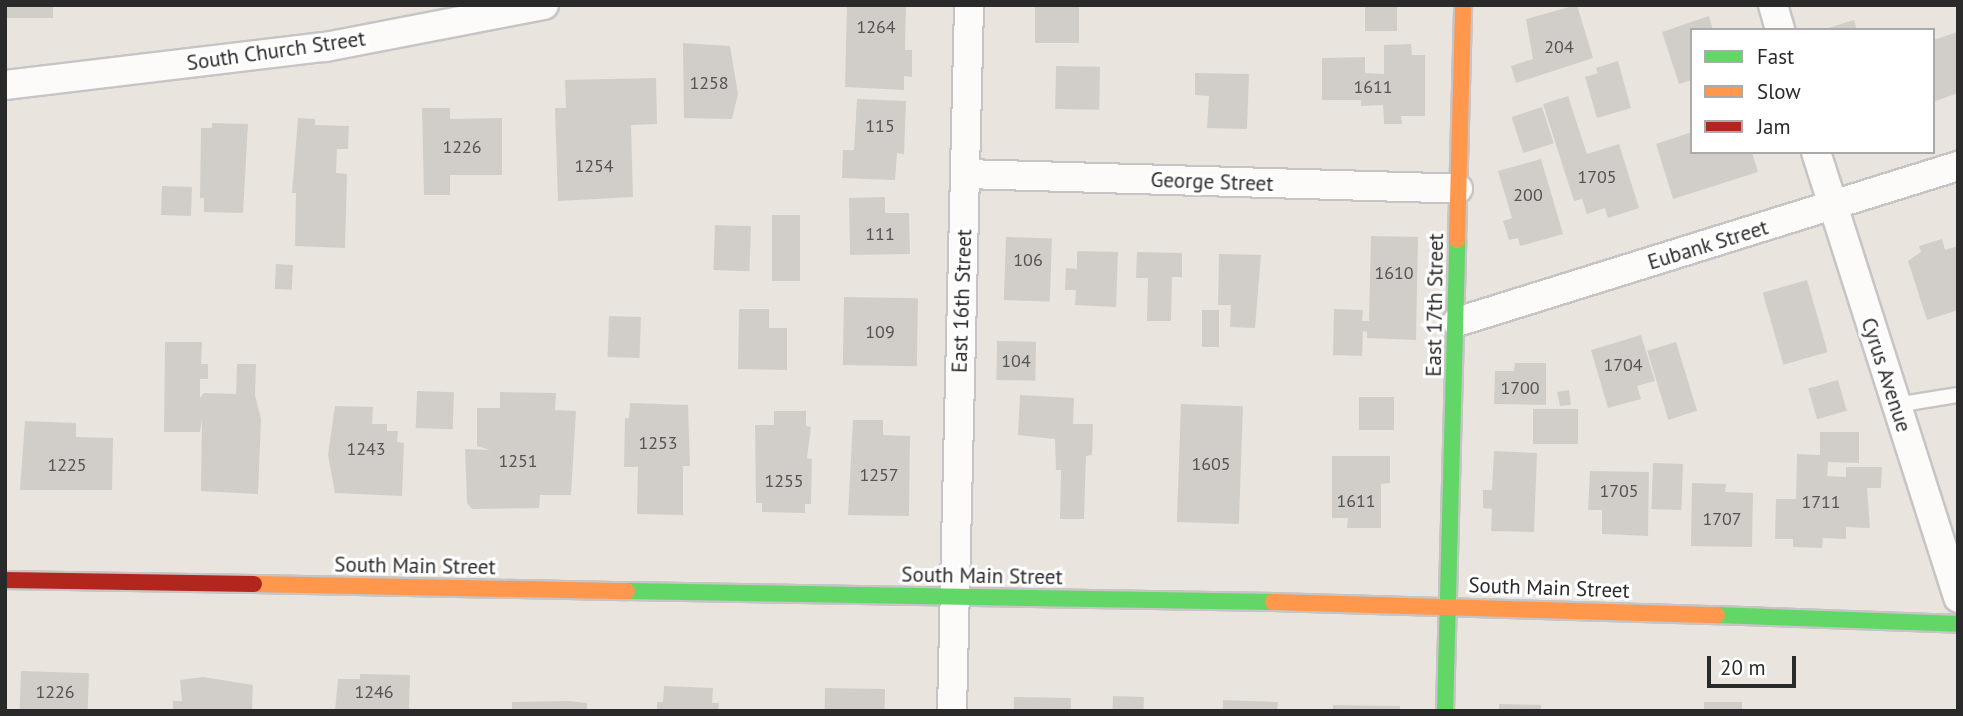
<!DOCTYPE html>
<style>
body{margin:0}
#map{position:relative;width:1963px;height:716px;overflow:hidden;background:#e9e4de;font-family:"PT Sans",sans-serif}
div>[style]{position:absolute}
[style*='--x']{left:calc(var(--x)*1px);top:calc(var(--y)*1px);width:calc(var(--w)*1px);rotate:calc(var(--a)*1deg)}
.building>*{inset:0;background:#d1ceca;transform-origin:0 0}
.roads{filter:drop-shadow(2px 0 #c6c4c5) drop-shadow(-2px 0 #c6c4c5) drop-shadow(0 2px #c6c4c5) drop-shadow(0 -2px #c6c4c5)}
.lane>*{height:14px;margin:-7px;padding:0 7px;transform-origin:7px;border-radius:7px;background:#fcfbfa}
.street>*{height:28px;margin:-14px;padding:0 14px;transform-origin:14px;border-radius:14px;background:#fcfbfa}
.fast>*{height:16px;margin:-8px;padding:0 8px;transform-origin:8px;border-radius:8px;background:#63d668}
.slow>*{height:16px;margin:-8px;padding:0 8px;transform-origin:8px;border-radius:8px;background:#ff974d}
.jam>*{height:16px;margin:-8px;padding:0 8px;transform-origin:8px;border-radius:8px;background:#b3261e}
span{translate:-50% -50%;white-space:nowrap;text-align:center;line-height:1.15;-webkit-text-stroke:6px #fff;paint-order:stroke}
.number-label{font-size:18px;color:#545453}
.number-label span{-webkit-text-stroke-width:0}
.street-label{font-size:21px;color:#2a2a2a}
.frame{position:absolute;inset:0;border:7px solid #2a2a2a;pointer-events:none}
.legend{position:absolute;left:1690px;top:28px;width:245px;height:126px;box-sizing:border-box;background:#fff;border:2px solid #aaa;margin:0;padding:9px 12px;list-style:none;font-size:21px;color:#2a2a2a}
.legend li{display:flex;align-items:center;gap:14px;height:35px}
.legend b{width:35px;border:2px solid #aaa}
.scale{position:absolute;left:1707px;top:656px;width:89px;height:32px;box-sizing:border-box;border:4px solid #2a2a2a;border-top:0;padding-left:9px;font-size:21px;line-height:24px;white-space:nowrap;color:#2a2a2a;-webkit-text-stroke:5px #fff;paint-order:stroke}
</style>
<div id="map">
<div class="building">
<i style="left:5px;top:5px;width:48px;height:13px"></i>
<i style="clip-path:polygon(847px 5px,906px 5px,905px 50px,912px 50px,912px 77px,904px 76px,904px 90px,845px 87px)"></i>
<i style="left:1035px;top:5px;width:44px;height:38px"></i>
<i style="left:1365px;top:5px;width:32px;height:26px"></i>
<i style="clip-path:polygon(1577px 5px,1593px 58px,1516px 83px,1511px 66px,1533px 59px,1526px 19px)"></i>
<i style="clip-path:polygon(1709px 16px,1713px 30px,1692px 30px,1692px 80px,1679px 84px,1662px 32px)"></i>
<i style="clip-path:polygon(1854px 20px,1857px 30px,1825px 30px,1825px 29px)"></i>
<i style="clip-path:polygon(1958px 32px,1958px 93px,1933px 102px,1933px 40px)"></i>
<i style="clip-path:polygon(683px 43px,730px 46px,738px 94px,732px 119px,684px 118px)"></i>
<i style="clip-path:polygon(1411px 44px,1412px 55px,1425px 55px,1425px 116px,1401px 116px,1402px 124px,1384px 124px,1383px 105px,1361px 106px,1361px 100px,1322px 100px,1322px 58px,1365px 57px,1365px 73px,1384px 74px,1384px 45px)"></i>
<i style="clip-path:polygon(1618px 61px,1631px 108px,1597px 118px,1585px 77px,1598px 73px,1596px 68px)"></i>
<i style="left:1056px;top:66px;width:44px;height:43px;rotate:1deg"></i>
<i style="clip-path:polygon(1195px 73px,1249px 74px,1247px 129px,1207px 128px,1209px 96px,1195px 95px)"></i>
<i style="clip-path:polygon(656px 78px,657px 124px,631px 125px,633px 197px,558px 201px,555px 108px,566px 108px,565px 80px)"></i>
<i style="clip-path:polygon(1568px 96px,1587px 154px,1619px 144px,1639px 208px,1608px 218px,1605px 208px,1587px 214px,1582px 199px,1574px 201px,1543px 104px)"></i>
<i style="clip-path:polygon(857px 99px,906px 101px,904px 154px,897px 153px,895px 180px,842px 178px,843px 150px,854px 150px)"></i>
<i style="left:1542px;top:107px;width:38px;height:32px;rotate:72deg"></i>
<i style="clip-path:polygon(422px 108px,450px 108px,450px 119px,502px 118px,502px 175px,450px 175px,450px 195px,424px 195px)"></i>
<i style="clip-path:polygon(298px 118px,315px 119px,315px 125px,349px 126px,348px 149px,337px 149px,336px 173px,347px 174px,345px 248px,295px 246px,296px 193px,292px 193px)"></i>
<i style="clip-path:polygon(212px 123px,248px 124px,243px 213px,204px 212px,204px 198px,200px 198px,201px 128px,212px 128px)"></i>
<i style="clip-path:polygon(1692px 132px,1692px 152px,1752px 152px,1758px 172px,1673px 199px,1656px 144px)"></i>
<i style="clip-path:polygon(1541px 159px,1563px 234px,1520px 246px,1518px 238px,1509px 240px,1503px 221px,1512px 218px,1498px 171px)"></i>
<i style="left:162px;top:186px;width:30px;height:29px;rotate:2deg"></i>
<i style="clip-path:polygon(885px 197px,885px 213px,909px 213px,910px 254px,850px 255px,849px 198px)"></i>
<i style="left:772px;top:215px;width:28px;height:66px"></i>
<i style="left:715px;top:225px;width:36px;height:45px;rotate:2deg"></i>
<i style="clip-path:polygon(1371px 236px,1418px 237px,1416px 340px,1367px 338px,1367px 332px,1363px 331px,1362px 356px,1333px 355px,1334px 309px,1363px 310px,1362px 321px,1369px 321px)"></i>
<i style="left:1006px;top:237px;width:46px;height:63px;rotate:2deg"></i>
<i style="clip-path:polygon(1942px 239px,1945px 250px,1958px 246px,1958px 310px,1927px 320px,1908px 261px,1921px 252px,1919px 246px)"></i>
<i style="clip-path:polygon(1077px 251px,1118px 252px,1116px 307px,1075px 305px,1076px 290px,1065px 290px,1066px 268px,1077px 269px)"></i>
<i style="clip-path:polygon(1137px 252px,1182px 253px,1182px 277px,1172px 277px,1171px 321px,1147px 321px,1148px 278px,1136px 278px)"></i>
<i style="clip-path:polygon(1219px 254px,1261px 255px,1255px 328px,1230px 327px,1231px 305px,1218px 305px)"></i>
<i style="left:276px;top:264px;width:17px;height:25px;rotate:3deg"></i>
<i style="left:1807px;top:280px;width:75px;height:46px;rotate:74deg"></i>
<i style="left:844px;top:297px;width:74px;height:68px;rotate:1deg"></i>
<i style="clip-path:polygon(739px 309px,769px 309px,769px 328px,787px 328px,787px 370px,738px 369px)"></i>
<i style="left:1202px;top:310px;width:17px;height:37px"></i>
<i style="left:609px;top:316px;width:32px;height:41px;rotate:2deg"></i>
<i style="clip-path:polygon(1641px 335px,1655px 381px,1637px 386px,1641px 399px,1608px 408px,1591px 350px)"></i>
<i style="left:997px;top:341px;width:39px;height:39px;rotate:1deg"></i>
<i style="clip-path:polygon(165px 342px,202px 342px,201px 364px,208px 364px,208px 379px,200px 379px,200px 398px,204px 393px,236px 394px,237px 364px,256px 364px,255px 395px,261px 419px,258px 494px,201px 491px,202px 419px,200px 432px,164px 432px)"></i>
<i style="left:1676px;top:342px;width:72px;height:30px;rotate:73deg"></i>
<i style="clip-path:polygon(1515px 363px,1546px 363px,1546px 405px,1494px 404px,1495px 371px,1514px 371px)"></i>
<i style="left:1838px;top:380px;width:32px;height:31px;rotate:74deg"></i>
<i style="clip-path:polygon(1569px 390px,1571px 405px,1560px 406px,1557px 392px)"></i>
<i style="left:417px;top:391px;width:37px;height:37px;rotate:2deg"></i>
<i style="clip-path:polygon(500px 392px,556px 393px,555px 410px,576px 411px,571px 495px,540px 495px,539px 508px,472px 509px,467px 503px,465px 449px,490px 450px,477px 446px,477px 408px,500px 408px)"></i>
<i style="clip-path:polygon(1020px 395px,1074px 398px,1073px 424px,1093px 424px,1092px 455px,1086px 456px,1084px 519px,1060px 519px,1061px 470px,1056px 470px,1055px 439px,1018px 435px)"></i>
<i style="left:1394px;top:397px;width:33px;height:35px;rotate:90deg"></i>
<i style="clip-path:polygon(630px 403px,688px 405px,690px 466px,683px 466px,683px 515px,637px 514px,638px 467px,624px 467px,625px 418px,629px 418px)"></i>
<i style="left:1181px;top:404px;width:62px;height:118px;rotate:2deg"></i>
<i style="clip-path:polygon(335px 406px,373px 407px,372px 424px,387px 424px,387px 431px,398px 431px,397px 442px,404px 443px,402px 496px,335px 493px,328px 455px)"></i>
<i style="left:1533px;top:409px;width:45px;height:35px"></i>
<i style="clip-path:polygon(774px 411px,806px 411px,806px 426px,811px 427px,807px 458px,812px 459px,811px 504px,805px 504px,805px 513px,762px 512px,762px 503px,756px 503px,755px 425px,774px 425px)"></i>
<i style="clip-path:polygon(853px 420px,883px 420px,883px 435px,910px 436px,909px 516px,848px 515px)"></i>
<i style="clip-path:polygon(25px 421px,76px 423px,76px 437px,113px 438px,112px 490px,20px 490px)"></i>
<i style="clip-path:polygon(1820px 432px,1859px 432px,1859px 463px,1828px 462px,1827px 476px,1846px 477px,1846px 467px,1882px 467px,1881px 488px,1867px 488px,1870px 528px,1846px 527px,1846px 539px,1823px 538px,1822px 548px,1793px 547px,1793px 539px,1775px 539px,1776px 499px,1796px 499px,1797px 454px,1820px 455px)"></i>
<i style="clip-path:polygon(1494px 451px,1537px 453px,1534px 532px,1491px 531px,1492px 509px,1483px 508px,1483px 490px,1492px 490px)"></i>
<i style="clip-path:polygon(1332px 456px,1390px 456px,1390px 483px,1381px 484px,1381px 528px,1347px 528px,1348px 518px,1332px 518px)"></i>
<i style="left:1653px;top:463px;width:30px;height:46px;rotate:2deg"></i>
<i style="clip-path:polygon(1590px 471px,1649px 472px,1648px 536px,1602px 534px,1602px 510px,1588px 510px)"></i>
<i style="clip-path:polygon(1692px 483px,1726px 484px,1725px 492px,1753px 493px,1752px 547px,1691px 546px)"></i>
<i style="left:21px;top:671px;width:68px;height:40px;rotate:2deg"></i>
<i style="clip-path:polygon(360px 674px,410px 675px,409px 710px,335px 711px,338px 679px,360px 679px)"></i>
<i style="clip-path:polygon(203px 677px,253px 685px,252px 711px,173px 711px,173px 701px,182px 701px,180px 680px)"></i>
<i style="clip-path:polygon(664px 686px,713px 688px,712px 703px,719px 703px,718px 711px,657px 711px,657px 702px,663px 702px)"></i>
<i style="left:825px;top:688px;width:60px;height:23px;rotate:1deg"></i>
<i style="left:1113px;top:696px;width:31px;height:15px;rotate:2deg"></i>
<i style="left:1014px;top:697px;width:57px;height:14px;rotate:1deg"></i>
<i style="clip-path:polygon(1223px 700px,1278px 702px,1277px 711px,1223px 711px)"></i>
<i style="clip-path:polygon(568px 701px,587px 703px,587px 711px,512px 711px,512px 702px)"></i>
<i style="left:1704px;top:702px;width:38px;height:9px"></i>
<i style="clip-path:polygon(1499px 704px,1541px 705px,1541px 711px,1499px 711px)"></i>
<i style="clip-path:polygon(1333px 705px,1400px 706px,1400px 711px,1333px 711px)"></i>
</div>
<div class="roads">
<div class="lane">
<i style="--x:1896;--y:405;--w:63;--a:-9.2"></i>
</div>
<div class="street">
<i style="--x:1773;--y:5;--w:26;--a:74"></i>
<i style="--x:5;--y:85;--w:322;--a:-6.8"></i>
<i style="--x:325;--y:47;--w:223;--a:-10.9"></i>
<i style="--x:1816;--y:152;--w:468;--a:72.3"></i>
<i style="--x:966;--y:174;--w:492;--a:1.7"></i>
<i style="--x:1457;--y:322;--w:525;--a:-17.3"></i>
<i style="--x:952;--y:711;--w:706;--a:-88.62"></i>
</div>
<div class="fast">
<i style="--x:627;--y:591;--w:646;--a:0.98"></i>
<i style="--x:1717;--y:615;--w:241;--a:2.1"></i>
<i style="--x:1445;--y:711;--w:471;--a:-88.5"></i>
</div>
<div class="slow">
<i style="--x:1457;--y:240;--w:235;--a:-88.5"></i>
<i style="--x:254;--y:584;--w:373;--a:1.1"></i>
<i style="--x:1273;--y:602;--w:444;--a:1.7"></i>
</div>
<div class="jam">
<i style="--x:5;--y:580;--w:249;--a:0.9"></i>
</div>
</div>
<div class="number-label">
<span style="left:876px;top:27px">1264</span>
<span style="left:1559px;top:47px">204</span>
<span style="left:709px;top:83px">1258</span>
<span style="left:1373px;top:87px">1611</span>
<span style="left:880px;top:126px">115</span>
<span style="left:462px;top:147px">1226</span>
<span style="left:594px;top:166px">1254</span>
<span style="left:1597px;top:177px">1705</span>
<span style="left:1528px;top:195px">200</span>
<span style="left:880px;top:234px">111</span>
<span style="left:1028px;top:260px">106</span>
<span style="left:1394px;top:273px">1610</span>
<span style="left:880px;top:332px">109</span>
<span style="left:1016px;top:361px">104</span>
<span style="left:1623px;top:365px">1704</span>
<span style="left:1520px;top:388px">1700</span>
<span style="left:658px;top:443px">1253</span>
<span style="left:366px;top:449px">1243</span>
<span style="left:518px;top:461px">1251</span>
<span style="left:1211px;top:464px">1605</span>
<span style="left:67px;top:465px">1225</span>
<span style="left:879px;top:475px">1257</span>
<span style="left:784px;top:481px">1255</span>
<span style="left:1619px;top:491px">1705</span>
<span style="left:1356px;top:501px">1611</span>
<span style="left:1821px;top:502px">1711</span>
<span style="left:1722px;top:519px">1707</span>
<span style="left:55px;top:692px">1226</span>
<span style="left:374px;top:692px">1246</span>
</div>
<div class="street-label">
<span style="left:276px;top:51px;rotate:-8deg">South Church Street</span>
<span style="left:1212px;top:182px;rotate:2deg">George Street</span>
<span style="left:1708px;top:245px;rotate:-17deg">Eubank Street</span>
<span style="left:962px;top:301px;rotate:-88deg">East 16th Street</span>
<span style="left:1435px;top:305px;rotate:-89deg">East 17th Street</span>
<span style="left:1886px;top:375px;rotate:72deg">Cyrus Avenue</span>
<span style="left:415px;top:566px;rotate:1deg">South Main Street</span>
<span style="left:982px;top:576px;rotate:1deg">South Main Street</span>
<span style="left:1549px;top:588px;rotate:2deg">South Main Street</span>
</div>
<div class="frame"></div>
<ul class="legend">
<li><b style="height:9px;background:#63d668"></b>Fast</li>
<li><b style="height:9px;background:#ff974d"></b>Slow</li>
<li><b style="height:9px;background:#b3261e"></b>Jam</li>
</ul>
<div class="scale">20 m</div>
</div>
